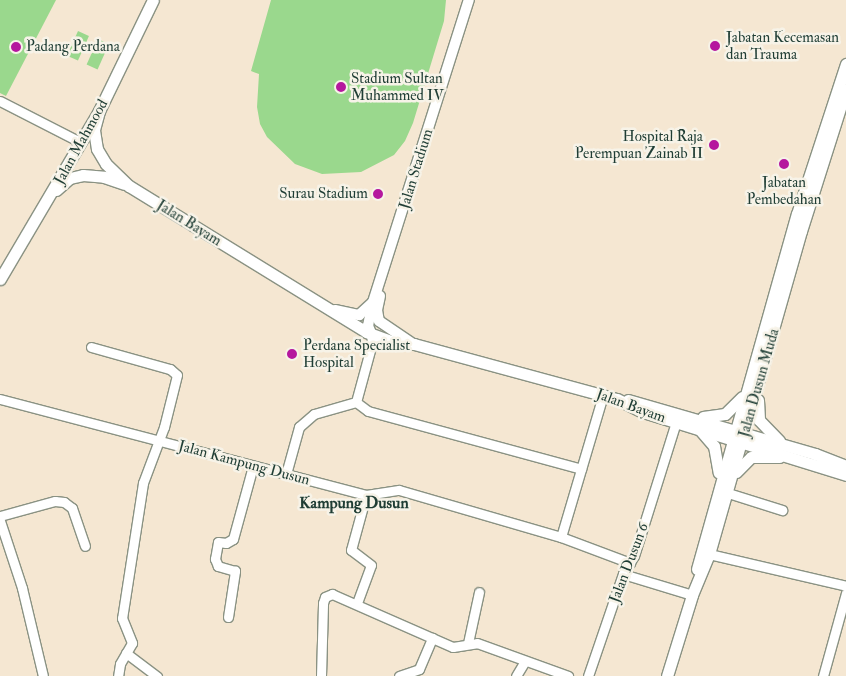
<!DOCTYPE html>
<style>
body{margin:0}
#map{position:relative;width:846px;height:676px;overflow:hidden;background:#f5e7d2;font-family:"IM FELL Double Pica",serif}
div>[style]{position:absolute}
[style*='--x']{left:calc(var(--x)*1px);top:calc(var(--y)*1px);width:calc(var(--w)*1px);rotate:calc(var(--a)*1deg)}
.green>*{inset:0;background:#9ad88d;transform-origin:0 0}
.roads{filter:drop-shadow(1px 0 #8a9283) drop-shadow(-1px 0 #8a9283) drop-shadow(0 1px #8a9283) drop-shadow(0 -1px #8a9283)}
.minor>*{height:9px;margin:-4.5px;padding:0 4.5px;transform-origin:4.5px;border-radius:4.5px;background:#fff}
.tertiary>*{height:10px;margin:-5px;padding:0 5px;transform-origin:5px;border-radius:5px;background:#fff}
.secondary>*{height:11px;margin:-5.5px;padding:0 5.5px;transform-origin:5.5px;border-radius:5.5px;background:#fff}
.dots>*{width:14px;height:14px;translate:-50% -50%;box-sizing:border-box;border:2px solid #f7f3e8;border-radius:50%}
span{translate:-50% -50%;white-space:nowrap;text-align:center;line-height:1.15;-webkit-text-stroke:5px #f7f3e8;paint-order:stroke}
.poi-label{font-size:15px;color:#1f3d34}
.left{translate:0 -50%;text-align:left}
.right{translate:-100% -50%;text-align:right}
.street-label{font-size:15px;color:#1f3d34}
.neighbourhood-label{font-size:16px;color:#1f3d34;font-weight:700}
</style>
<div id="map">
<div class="green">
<i style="clip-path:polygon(0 0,56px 0,6px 96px,0 93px)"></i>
<i style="clip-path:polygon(271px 0,446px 0,444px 21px,413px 123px,405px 141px,394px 155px,361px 172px,322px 174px,295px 164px,267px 137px,260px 124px,257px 107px,259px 74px,251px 71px)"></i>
<i style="left:78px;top:31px;width:12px;height:27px;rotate:24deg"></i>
<i style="left:98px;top:39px;width:12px;height:28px;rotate:24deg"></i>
</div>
<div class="roads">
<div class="minor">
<i style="--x:0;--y:101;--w:90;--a:27.1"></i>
<i style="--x:91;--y:347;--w:82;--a:15.6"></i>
<i style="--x:170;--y:369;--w:9;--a:41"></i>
<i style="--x:177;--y:375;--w:54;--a:104"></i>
<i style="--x:164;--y:427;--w:60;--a:110.6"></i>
<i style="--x:143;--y:483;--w:137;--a:98.8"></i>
<i style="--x:122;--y:618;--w:27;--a:68"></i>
<i style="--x:132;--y:643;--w:24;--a:120"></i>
<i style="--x:120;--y:664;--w:12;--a:99"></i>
<i style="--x:0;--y:399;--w:378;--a:14.7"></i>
<i style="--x:366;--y:495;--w:33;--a:-9"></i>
<i style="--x:399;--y:490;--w:169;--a:16.2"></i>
<i style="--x:561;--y:537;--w:74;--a:20.6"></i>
<i style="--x:356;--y:402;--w:15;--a:37"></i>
<i style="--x:368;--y:411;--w:221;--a:15.2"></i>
<i style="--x:286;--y:474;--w:49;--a:-74.5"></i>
<i style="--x:299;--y:427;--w:20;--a:-41"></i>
<i style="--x:314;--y:414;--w:44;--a:-15.9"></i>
<i style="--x:356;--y:402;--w:61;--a:-74.8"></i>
<i style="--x:372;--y:343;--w:10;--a:-96"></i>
<i style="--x:728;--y:493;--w:57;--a:17.5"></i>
<i style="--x:0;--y:516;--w:57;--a:-15.3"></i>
<i style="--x:55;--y:501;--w:9;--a:6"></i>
<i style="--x:64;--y:502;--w:10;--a:37"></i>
<i style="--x:72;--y:508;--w:40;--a:71.1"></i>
<i style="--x:0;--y:521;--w:71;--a:71.8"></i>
<i style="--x:22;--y:588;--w:90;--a:76.6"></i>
<i style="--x:561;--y:537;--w:148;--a:-73.5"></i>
<i style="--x:709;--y:554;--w:141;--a:13.1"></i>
<i style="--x:623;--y:574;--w:72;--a:16.9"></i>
<i style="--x:357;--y:603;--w:40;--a:-69.8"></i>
<i style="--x:371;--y:565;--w:25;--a:-143"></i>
<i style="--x:351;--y:550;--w:57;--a:-74.7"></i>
<i style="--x:228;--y:617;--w:47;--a:-81.3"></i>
<i style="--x:235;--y:571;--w:18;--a:-164"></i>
<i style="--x:218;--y:566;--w:8;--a:-113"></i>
<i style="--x:215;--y:559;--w:17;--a:-80"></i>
<i style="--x:218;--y:542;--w:8;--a:7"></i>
<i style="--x:226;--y:543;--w:8;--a:-30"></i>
<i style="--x:233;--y:539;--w:76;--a:-74.7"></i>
<i style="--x:468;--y:643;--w:52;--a:-77.8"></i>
<i style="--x:126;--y:653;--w:39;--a:37"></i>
<i style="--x:321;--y:676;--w:73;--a:-88.4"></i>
<i style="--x:323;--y:603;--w:6;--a:-72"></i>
<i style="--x:325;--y:597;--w:8;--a:-23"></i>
<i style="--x:332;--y:594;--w:132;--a:23.7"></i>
<i style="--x:453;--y:647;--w:24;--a:-9"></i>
<i style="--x:477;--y:643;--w:97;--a:19.9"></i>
<i style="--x:399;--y:676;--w:21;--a:-19"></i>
<i style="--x:419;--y:669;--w:34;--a:-67"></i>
<i style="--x:516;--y:676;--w:17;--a:-59"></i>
<i style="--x:588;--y:676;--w:108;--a:-71.1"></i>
<i style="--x:623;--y:574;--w:21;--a:-59"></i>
<i style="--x:634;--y:556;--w:140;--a:-72.6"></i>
<i style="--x:823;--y:676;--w:86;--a:-74.5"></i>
</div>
<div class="tertiary">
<i style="--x:380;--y:296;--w:14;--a:102"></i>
<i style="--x:377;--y:310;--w:11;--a:80"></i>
<i style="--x:379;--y:321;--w:41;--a:34.1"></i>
<i style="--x:335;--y:310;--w:25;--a:12"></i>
<i style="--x:359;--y:315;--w:19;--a:-43"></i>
<i style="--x:373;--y:302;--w:317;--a:-72.4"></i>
<i style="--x:371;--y:333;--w:8;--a:-113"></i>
<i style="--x:368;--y:326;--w:21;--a:-79"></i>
</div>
<div class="secondary">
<i style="--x:99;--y:111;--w:20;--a:105"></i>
<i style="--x:94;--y:130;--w:19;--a:81"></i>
<i style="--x:97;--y:149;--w:17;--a:59"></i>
<i style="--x:106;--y:164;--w:32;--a:44"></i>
<i style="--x:129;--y:186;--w:278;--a:31.6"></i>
<i style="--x:366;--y:332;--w:32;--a:20"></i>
<i style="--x:396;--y:343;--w:18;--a:3"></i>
<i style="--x:414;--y:344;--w:210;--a:15.2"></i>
<i style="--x:617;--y:399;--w:29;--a:27"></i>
<i style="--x:643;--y:412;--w:213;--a:17.2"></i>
<i style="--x:56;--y:190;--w:18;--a:-41"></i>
<i style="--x:70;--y:178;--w:13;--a:-13"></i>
<i style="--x:83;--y:175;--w:21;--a:5"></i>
<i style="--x:104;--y:177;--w:21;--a:19"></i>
<i style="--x:0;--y:279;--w:195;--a:-59.5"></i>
<i style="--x:99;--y:111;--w:123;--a:-64.1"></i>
<i style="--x:628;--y:400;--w:195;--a:16.1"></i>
<i style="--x:815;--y:454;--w:33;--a:21"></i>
<i style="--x:758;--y:400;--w:20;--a:87"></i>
<i style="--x:759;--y:420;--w:29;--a:46"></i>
<i style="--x:703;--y:417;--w:22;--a:-8"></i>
<i style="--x:725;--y:414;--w:24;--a:-45"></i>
<i style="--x:700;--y:430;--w:21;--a:49"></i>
<i style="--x:714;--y:446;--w:27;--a:80"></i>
<i style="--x:736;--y:472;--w:21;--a:-45"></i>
<i style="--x:751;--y:457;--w:28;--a:0"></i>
<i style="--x:697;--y:569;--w:369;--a:-74.3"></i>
<i style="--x:797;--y:214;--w:158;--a:-71.9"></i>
<i style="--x:667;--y:676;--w:85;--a:-72.8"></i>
<i style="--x:692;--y:595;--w:44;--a:-67.5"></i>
<i style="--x:709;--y:554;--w:336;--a:-74.1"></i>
<i style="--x:801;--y:231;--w:149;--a:-72.4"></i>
</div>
</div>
<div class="dots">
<i style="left:715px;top:46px;background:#b5179e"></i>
<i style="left:16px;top:47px;background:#b5179e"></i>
<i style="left:341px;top:87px;background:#b5179e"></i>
<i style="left:714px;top:145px;background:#b5179e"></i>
<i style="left:784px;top:164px;background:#b5179e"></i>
<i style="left:378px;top:194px;background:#b5179e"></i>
<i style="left:292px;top:354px;background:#b5179e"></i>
</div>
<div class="poi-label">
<span class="left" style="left:726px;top:46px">Jabatan Kecemasan<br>dan Trauma</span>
<span class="left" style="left:26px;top:47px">Padang Perdana</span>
<span class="left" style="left:351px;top:87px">Stadium Sultan<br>Muhammed IV</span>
<span class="right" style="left:703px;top:145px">Hospital Raja<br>Perempuan Zainab II</span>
<span style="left:784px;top:191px">Jabatan<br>Pembedahan</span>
<span class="right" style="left:368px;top:194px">Surau Stadium</span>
<span class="left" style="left:303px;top:354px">Perdana Specialist<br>Hospital</span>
</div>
<div class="street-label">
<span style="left:81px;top:142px;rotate:-61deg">Jalan Mahmood</span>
<span style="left:416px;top:169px;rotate:-73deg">Jalan Stadium</span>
<span style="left:189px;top:223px;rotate:32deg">Jalan Bayam</span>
<span style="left:759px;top:383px;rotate:-74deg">Jalan Dusun Muda</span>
<span style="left:631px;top:406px;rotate:20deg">Jalan Bayam</span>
<span style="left:244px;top:463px;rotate:15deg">Jalan Kampung Dusun</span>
<span style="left:629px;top:563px;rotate:-69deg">Jalan Dusun 6</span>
</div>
<div class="neighbourhood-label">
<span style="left:354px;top:503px">Kampung Dusun</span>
</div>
</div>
